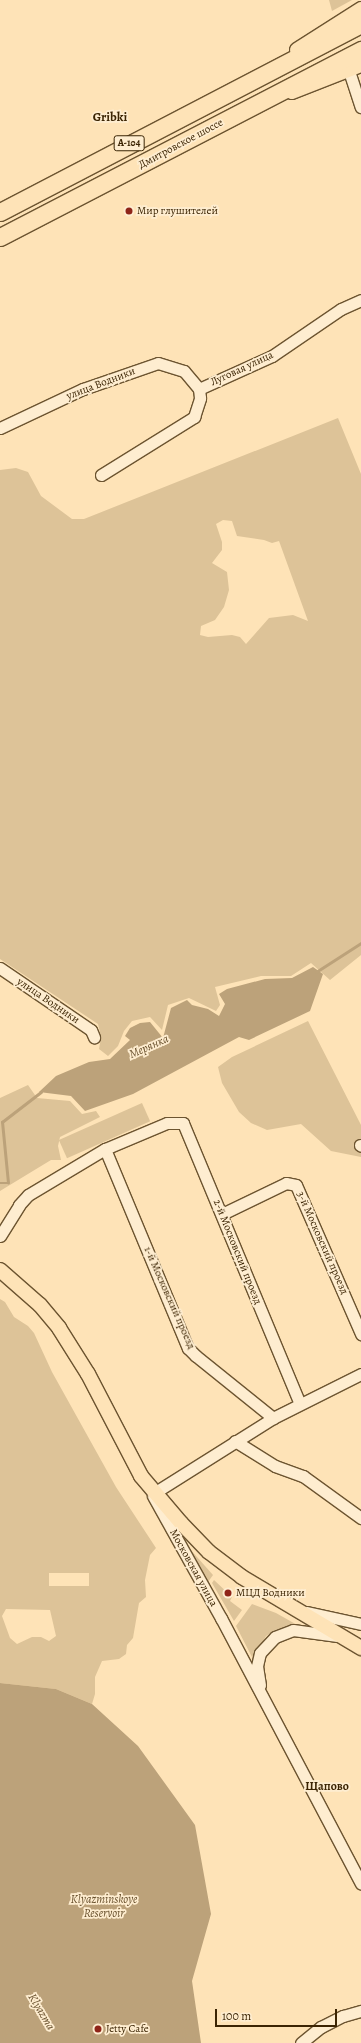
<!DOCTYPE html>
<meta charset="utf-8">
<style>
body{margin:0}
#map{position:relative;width:361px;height:2043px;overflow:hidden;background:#fee3b7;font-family:Alegreya,serif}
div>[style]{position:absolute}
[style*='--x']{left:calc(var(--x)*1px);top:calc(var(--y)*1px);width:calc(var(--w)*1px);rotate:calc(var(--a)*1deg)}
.green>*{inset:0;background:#ddc398;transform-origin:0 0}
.water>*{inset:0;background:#bca27a}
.stream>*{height:2.5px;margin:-1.25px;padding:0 1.25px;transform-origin:1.25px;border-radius:1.25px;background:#bca27a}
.roads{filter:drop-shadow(1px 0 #6c5430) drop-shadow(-1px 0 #6c5430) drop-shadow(0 1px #6c5430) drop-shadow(0 -1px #6c5430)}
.minor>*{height:11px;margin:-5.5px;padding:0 5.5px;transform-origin:5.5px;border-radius:5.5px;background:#feedd0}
.major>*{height:14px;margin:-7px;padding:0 7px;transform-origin:7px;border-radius:7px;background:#fee3b7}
.highway>*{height:17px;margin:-8.5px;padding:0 8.5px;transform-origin:8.5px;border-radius:8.5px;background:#fee3b7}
.dots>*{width:11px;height:11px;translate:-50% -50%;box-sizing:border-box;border:2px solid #feedd0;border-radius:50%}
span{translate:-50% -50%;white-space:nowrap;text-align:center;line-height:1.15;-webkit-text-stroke:3.5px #feedd0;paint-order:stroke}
.shield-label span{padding:1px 3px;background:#feedd0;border:1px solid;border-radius:3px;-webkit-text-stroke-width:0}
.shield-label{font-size:10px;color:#3b2403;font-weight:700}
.street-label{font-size:11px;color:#3b2403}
.poi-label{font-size:11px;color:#3b2403}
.left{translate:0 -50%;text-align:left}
.water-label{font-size:12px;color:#68502d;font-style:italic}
.neighbourhood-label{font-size:12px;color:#3b2403;font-weight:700}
.quarter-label{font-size:13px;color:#3b2403;font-weight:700}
.scale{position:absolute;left:215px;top:2009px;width:122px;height:18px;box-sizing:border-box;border:2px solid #3b2403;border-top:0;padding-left:5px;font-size:12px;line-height:14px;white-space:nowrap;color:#3b2403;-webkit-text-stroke:3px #feedd0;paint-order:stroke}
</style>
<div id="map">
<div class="green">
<i style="clip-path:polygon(329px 0,352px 0,332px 11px)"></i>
<i style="clip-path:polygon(evenodd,338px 418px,361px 474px,361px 955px,330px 980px,311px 963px,291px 976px,261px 976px,215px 987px,220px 1005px,216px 1011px,189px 998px,168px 1005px,162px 1030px,150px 1017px,132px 1021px,124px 1031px,118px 1046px,108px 1056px,99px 1049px,101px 1037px,98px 1024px,0 959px,0 470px,16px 468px,28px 472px,41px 496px,72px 519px,84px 519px,338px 418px,223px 520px,232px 521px,237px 536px,264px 540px,272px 543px,279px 541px,308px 621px,293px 615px,269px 618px,246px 644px,240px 637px,232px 635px,208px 637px,200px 635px,201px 626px,215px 620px,224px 607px,229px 590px,227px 572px,212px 563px,222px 550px,222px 542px,216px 524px,223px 520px)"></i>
<i style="clip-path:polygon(308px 1021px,361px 1125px,361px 1157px,331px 1151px,301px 1124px,267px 1130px,251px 1123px,239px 1112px,222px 1083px,218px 1067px,232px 1057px)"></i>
<i style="clip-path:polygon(28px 1085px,37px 1098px,70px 1101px,82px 1114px,96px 1111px,100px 1117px,60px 1137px,58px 1146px,61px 1160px,51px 1160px,0 1191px,0 1098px)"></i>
<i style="left:142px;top:1103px;width:20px;height:91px;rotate:66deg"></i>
<i style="clip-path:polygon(evenodd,0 1299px,5px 1302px,14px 1317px,28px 1326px,34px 1333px,52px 1372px,116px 1487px,156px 1548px,150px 1555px,145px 1580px,146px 1597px,139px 1603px,133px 1638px,127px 1645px,126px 1654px,119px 1659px,102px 1661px,95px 1677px,95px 1694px,92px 1704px,56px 1689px,0 1683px,0 1299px,49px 1573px,89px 1573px,89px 1586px,49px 1586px,49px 1573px,0 1299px,6px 1609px,50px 1610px,56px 1636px,49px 1641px,41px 1637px,32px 1637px,17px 1644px,10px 1638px,2px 1616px,6px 1609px)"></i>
<i style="clip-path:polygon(181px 1539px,213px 1575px,208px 1582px,180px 1540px)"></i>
<i style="clip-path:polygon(214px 1580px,232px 1597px,230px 1601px,242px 1610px,234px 1621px,212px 1583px)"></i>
<i style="clip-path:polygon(252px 1604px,276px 1613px,299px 1626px,275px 1630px,266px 1636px,253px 1659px,236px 1626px)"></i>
</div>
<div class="water">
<i style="clip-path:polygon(313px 967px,323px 974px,310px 1011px,249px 1040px,239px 1037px,133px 1094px,85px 1111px,71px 1096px,39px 1092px,56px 1076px,89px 1062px,110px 1059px,130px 1040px,125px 1036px,130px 1028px,140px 1023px,150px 1022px,163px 1038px,171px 1008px,187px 1000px,192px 1005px,208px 1009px,219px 1016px,225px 1004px,219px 994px,227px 989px,265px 979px,292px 978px)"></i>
<i style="clip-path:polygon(0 1683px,56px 1689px,92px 1704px,138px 1746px,195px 1825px,211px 1914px,192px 1981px,201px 2043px,0 2043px)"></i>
</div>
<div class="stream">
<i style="--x:316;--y:972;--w:54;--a:-32.8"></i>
<i style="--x:0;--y:1183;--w:8;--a:0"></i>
<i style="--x:8;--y:1183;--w:61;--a:-95.6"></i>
<i style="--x:2;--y:1122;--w:49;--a:-37.6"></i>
</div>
<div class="roads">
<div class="minor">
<i style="--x:349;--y:71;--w:38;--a:72"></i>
<i style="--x:0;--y:428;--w:92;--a:-25.2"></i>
<i style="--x:83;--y:389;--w:79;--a:-19.1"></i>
<i style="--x:158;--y:363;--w:27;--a:17"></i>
<i style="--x:184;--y:371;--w:23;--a:50"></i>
<i style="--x:101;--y:475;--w:110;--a:-31.9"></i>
<i style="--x:194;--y:417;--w:20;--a:-72"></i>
<i style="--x:200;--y:398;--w:9;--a:-96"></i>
<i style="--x:199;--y:389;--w:80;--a:-24.3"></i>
<i style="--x:272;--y:356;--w:83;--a:-34.3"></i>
<i style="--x:341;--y:309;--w:22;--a:-24"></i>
<i style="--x:0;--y:968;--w:110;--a:34.3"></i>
<i style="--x:91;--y:1030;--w:8;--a:67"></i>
<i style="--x:360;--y:1145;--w:1;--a:45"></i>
<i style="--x:105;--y:1149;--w:216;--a:67.4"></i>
<i style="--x:188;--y:1348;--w:11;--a:45"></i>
<i style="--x:196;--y:1356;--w:99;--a:38.8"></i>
<i style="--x:222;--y:1214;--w:71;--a:-25.8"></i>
<i style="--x:286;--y:1183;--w:10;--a:11"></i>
<i style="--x:296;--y:1185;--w:163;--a:66.4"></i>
<i style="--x:0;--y:1236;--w:36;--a:-58"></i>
<i style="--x:19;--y:1205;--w:13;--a:-48"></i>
<i style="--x:28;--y:1195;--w:90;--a:-30.9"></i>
<i style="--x:105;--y:1149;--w:67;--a:-22.8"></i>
<i style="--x:167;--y:1123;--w:16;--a:0"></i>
<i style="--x:183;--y:1123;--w:304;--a:67.4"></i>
<i style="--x:235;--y:1441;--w:47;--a:32"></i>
<i style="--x:275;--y:1466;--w:30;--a:20"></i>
<i style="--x:303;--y:1476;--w:72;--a:35.9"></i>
<i style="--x:154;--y:1493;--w:141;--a:-32.2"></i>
<i style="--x:273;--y:1418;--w:98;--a:-26.6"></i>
<i style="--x:153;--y:1496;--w:140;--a:60.9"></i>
<i style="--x:221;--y:1618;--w:300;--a:62.2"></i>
<i style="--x:307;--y:1612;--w:55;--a:12.5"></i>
<i style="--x:260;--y:1685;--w:19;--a:-99"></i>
<i style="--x:257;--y:1666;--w:13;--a:-77"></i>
<i style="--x:260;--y:1653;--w:22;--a:-47"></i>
<i style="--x:275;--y:1637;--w:19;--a:-21"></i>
<i style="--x:293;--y:1630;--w:43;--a:7.9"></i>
<i style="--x:301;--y:2043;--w:26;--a:-39"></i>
<i style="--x:321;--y:2027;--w:25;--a:-27"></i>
<i style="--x:343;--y:2016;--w:19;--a:-16"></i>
</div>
<div class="major">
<i style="--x:297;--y:50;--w:76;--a:-32.6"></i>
<i style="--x:292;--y:92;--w:74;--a:-21.4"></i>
<i style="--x:0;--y:1270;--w:53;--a:41.2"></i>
<i style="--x:40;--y:1305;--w:30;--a:50"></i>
<i style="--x:59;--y:1328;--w:54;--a:57.8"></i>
<i style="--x:88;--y:1374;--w:115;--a:62.5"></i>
<i style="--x:141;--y:1476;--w:62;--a:49.6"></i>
<i style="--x:181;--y:1523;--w:40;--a:46"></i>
<i style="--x:209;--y:1552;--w:41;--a:37.1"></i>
<i style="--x:242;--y:1577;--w:139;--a:30.8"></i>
</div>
<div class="highway">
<i style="--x:0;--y:212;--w:407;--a:-27.5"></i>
<i style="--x:0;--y:237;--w:407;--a:-27.4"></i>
</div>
</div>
<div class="dots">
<i style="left:129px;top:211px;background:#8f2418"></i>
<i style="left:228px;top:1593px;background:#8f2418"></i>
<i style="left:98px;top:2029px;background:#8f2418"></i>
</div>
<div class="shield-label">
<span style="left:129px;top:143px">А-104</span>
</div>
<div class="street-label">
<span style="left:181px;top:144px;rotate:-28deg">Дмитровское шоссе</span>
<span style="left:242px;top:369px;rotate:-25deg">Луговая улица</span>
<span style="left:101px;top:384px;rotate:-21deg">улица Водники</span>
<span style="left:48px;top:1001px;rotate:34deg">улица Водники</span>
<span style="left:322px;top:1243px;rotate:66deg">3-й Московский проезд</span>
<span style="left:237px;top:1252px;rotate:68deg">2-й Московский проезд</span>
<span style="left:169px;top:1298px;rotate:66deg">1-й Московский проезд</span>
<span style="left:193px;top:1568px;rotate:61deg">Московская улица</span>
</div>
<div class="poi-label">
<span class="left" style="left:137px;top:211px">Мир глушителей</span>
<span class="left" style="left:236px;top:1593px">МЦД Водники</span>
<span class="left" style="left:106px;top:2029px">Jetty Cafe</span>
</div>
<div class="water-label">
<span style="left:149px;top:1047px;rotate:-24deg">Мерянка</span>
<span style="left:104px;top:1907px">Klyazminskoye<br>Reservoir</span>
<span style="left:41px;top:2012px;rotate:59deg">Klyazma</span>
</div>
<div class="neighbourhood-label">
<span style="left:327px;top:1787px">Щапово</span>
</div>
<div class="quarter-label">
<span style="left:110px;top:117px">Gribki</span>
</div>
<div class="scale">100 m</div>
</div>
